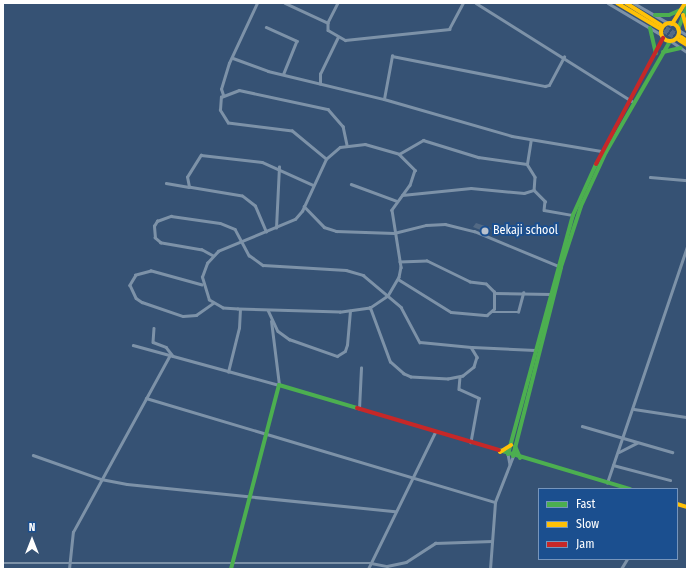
<!DOCTYPE html>
<style>
body{margin:0}
#map{position:relative;width:690px;height:572px;overflow:hidden;background:#365274;font-family:"Fira Sans Condensed",sans-serif}
div>[style]{position:absolute}
[style*='--x']{left:calc(var(--x)*1px);top:calc(var(--y)*1px);width:calc(var(--w)*1px);rotate:calc(var(--a)*1deg)}
.building>*{inset:0;background:#526984}
.primary-tunnel>*{height:4px;margin-top:-2px;transform-origin:0;background:repeating-linear-gradient(90deg,#546c89 0 4px,transparent 0 6px)}
.street>*{height:2.5px;margin:-1.25px;padding:0 1.25px;transform-origin:1.25px;border-radius:1.25px;background:#7d92a8}
.fast>*{height:4px;margin:-2px;padding:0 2px;transform-origin:2px;border-radius:2px;background:#4caf50}
.slow>*{height:4px;margin:-2px;padding:0 2px;transform-origin:2px;border-radius:2px;background:#ffc107}
.slow>.ring{margin:-2px;padding:0;box-sizing:content-box;background:none;border:4px solid #ffc107;border-radius:50%}
.jam>*{height:4px;margin:-2px;padding:0 2px;transform-origin:2px;border-radius:2px;background:#c62828}
.dots>*{width:11px;height:11px;translate:-50% -50%;box-sizing:border-box;border:2px solid #1b4f8f;border-radius:50%}
span{translate:-50% -50%;white-space:nowrap;text-align:center;line-height:1.15;-webkit-text-stroke:4px #1b4f8f;paint-order:stroke}
.poi-label{font-size:12px;color:#fff}
.left{translate:0 -50%;text-align:left}
.frame{position:absolute;inset:0;border:4px solid #fff;pointer-events:none}
.legend{position:absolute;left:538px;top:488px;width:140px;height:72px;box-sizing:border-box;background:#1b4f8f;border:1px solid #7695bc;margin:0;padding:5px 7px;list-style:none;font-size:12px;color:#fff}
.legend li{display:flex;align-items:center;gap:8px;height:20px}
.legend b{width:20px;border:1px solid #7695bc}
.north{position:absolute;left:12px;top:520px;width:40px;height:40px;-webkit-text-stroke:3px #1b4f8f;paint-order:stroke;rotate:0deg;font-size:11px;font-weight:700;line-height:16px;text-align:center;color:#fff}
.north::after{content:'';display:block;margin:auto;width:14px;height:18px;background:#fff;clip-path:polygon(50% 0,100% 100%,50% 72%,0 100%)}
</style>
<div id="map">
<div class="building">
<i style="clip-path:polygon(476px 223px,491px 228px,488px 233px,473px 227px)"></i>
</div>
<div class="primary-tunnel">
<i style="--x:661;--y:25;--w:23;--a:31"></i>
<i style="--x:659;--y:28;--w:23;--a:31"></i>
</div>
<div class="street">
<i style="--x:285;--y:3;--w:47;--a:24.9"></i>
<i style="--x:338;--y:3;--w:22;--a:117"></i>
<i style="--x:328;--y:23;--w:7;--a:90"></i>
<i style="--x:328;--y:30;--w:20;--a:30"></i>
<i style="--x:345;--y:40;--w:105;--a:-6"></i>
<i style="--x:449;--y:29;--w:30;--a:-62"></i>
<i style="--x:476;--y:3;--w:186;--a:32.2"></i>
<i style="--x:608;--y:3;--w:63;--a:30.7"></i>
<i style="--x:634;--y:3;--w:42;--a:30.3"></i>
<i style="--x:266;--y:27;--w:34;--a:24"></i>
<i style="--x:297;--y:41;--w:35;--a:112"></i>
<i style="--x:679;--y:30;--w:9;--a:32"></i>
<i style="--x:671;--y:41;--w:19;--a:35"></i>
<i style="--x:233;--y:58;--w:37;--a:20"></i>
<i style="--x:268;--y:71;--w:119;--a:13.6"></i>
<i style="--x:384;--y:99;--w:133;--a:16.1"></i>
<i style="--x:512;--y:136;--w:90;--a:9.6"></i>
<i style="--x:320;--y:84;--w:10;--a:-90"></i>
<i style="--x:320;--y:74;--w:41;--a:-64.1"></i>
<i style="--x:223;--y:95;--w:6;--a:-108"></i>
<i style="--x:221;--y:89;--w:27;--a:-73"></i>
<i style="--x:229;--y:63;--w:66;--a:-65"></i>
<i style="--x:384;--y:99;--w:44;--a:-79.5"></i>
<i style="--x:392;--y:56;--w:156;--a:11.1"></i>
<i style="--x:545;--y:86;--w:4;--a:-14"></i>
<i style="--x:549;--y:85;--w:32;--a:-62"></i>
<i style="--x:365;--y:144;--w:35;--a:16"></i>
<i style="--x:399;--y:154;--w:23;--a:45"></i>
<i style="--x:415;--y:170;--w:16;--a:108"></i>
<i style="--x:410;--y:185;--w:31;--a:126"></i>
<i style="--x:392;--y:210;--w:58;--a:81"></i>
<i style="--x:401;--y:267;--w:10;--a:101"></i>
<i style="--x:399;--y:277;--w:22;--a:120"></i>
<i style="--x:388;--y:296;--w:22;--a:146"></i>
<i style="--x:370;--y:308;--w:30;--a:172"></i>
<i style="--x:340;--y:312;--w:102;--a:-178.3"></i>
<i style="--x:238;--y:309;--w:15;--a:-176"></i>
<i style="--x:223;--y:308;--w:16;--a:-150"></i>
<i style="--x:209;--y:300;--w:24;--a:-107"></i>
<i style="--x:202;--y:277;--w:15;--a:-70"></i>
<i style="--x:207;--y:263;--w:16;--a:-47"></i>
<i style="--x:218;--y:251;--w:83;--a:-22.6"></i>
<i style="--x:295;--y:219;--w:11;--a:-49"></i>
<i style="--x:302;--y:211;--w:57;--a:-65.2"></i>
<i style="--x:326;--y:159;--w:18;--a:-41"></i>
<i style="--x:340;--y:147;--w:25;--a:-7"></i>
<i style="--x:399;--y:154;--w:28;--a:-30"></i>
<i style="--x:423;--y:140;--w:58;--a:17.2"></i>
<i style="--x:478;--y:157;--w:49;--a:8.1"></i>
<i style="--x:527;--y:164;--w:15;--a:58"></i>
<i style="--x:535;--y:177;--w:13;--a:94"></i>
<i style="--x:534;--y:190;--w:16;--a:45"></i>
<i style="--x:545;--y:201;--w:9;--a:96"></i>
<i style="--x:544;--y:210;--w:29;--a:10"></i>
<i style="--x:326;--y:159;--w:44;--a:-140.5"></i>
<i style="--x:292;--y:131;--w:64;--a:-172.9"></i>
<i style="--x:228;--y:123;--w:15;--a:-122"></i>
<i style="--x:220;--y:110;--w:13;--a:-86"></i>
<i style="--x:221;--y:97;--w:19;--a:-21"></i>
<i style="--x:239;--y:90;--w:91;--a:12.1"></i>
<i style="--x:328;--y:109;--w:23;--a:49"></i>
<i style="--x:343;--y:126;--w:19;--a:78"></i>
<i style="--x:527;--y:164;--w:24;--a:-81"></i>
<i style="--x:650;--y:177;--w:37;--a:5"></i>
<i style="--x:166;--y:183;--w:23;--a:10"></i>
<i style="--x:351;--y:184;--w:49;--a:20.3"></i>
<i style="--x:402;--y:195;--w:69;--a:-5.8"></i>
<i style="--x:471;--y:188;--w:53;--a:5.4"></i>
<i style="--x:524;--y:193;--w:10;--a:-17"></i>
<i style="--x:304;--y:206;--w:29;--a:46"></i>
<i style="--x:324;--y:227;--w:13;--a:18"></i>
<i style="--x:336;--y:231;--w:58;--a:2"></i>
<i style="--x:394;--y:233;--w:33;--a:-14"></i>
<i style="--x:426;--y:225;--w:19;--a:-3"></i>
<i style="--x:445;--y:224;--w:30;--a:14"></i>
<i style="--x:474;--y:231;--w:94;--a:22.5"></i>
<i style="--x:276;--y:228;--w:61;--a:-87.2"></i>
<i style="--x:266;--y:232;--w:28;--a:-113"></i>
<i style="--x:255;--y:206;--w:16;--a:-142"></i>
<i style="--x:242;--y:196;--w:54;--a:-170.4"></i>
<i style="--x:189;--y:187;--w:10;--a:-101"></i>
<i style="--x:187;--y:177;--w:26;--a:-58"></i>
<i style="--x:201;--y:155;--w:61;--a:6.5"></i>
<i style="--x:262;--y:162;--w:56;--a:24.3"></i>
<i style="--x:213;--y:256;--w:13;--a:-151"></i>
<i style="--x:202;--y:250;--w:42;--a:-170.3"></i>
<i style="--x:161;--y:243;--w:8;--a:-140"></i>
<i style="--x:155;--y:238;--w:12;--a:-95"></i>
<i style="--x:154;--y:226;--w:6;--a:-59"></i>
<i style="--x:157;--y:221;--w:15;--a:-20"></i>
<i style="--x:171;--y:216;--w:49;--a:8.1"></i>
<i style="--x:220;--y:223;--w:16;--a:22"></i>
<i style="--x:235;--y:229;--w:30;--a:62"></i>
<i style="--x:249;--y:255;--w:17;--a:36"></i>
<i style="--x:263;--y:265;--w:83;--a:3.4"></i>
<i style="--x:346;--y:270;--w:18;--a:16"></i>
<i style="--x:363;--y:275;--w:50;--a:40.1"></i>
<i style="--x:401;--y:307;--w:40;--a:62"></i>
<i style="--x:420;--y:342;--w:51;--a:5.6"></i>
<i style="--x:471;--y:347;--w:12;--a:59"></i>
<i style="--x:477;--y:357;--w:10;--a:107"></i>
<i style="--x:474;--y:367;--w:14;--a:141"></i>
<i style="--x:463;--y:376;--w:15;--a:169"></i>
<i style="--x:448;--y:379;--w:37;--a:-177"></i>
<i style="--x:411;--y:377;--w:8;--a:-157"></i>
<i style="--x:404;--y:374;--w:18;--a:-139"></i>
<i style="--x:390;--y:362;--w:58;--a:-110.3"></i>
<i style="--x:398;--y:279;--w:62;--a:31.9"></i>
<i style="--x:451;--y:312;--w:36;--a:5"></i>
<i style="--x:487;--y:315;--w:9;--a:-41"></i>
<i style="--x:494;--y:309;--w:17;--a:-90"></i>
<i style="--x:494;--y:292;--w:11;--a:-135"></i>
<i style="--x:486;--y:284;--w:16;--a:-173"></i>
<i style="--x:470;--y:282;--w:48;--a:-154"></i>
<i style="--x:427;--y:261;--w:27;--a:178"></i>
<i style="--x:202;--y:285;--w:53;--a:-164.6"></i>
<i style="--x:151;--y:271;--w:16;--a:165"></i>
<i style="--x:136;--y:275;--w:12;--a:121"></i>
<i style="--x:130;--y:285;--w:14;--a:65"></i>
<i style="--x:136;--y:298;--w:7;--a:34"></i>
<i style="--x:142;--y:302;--w:43;--a:18.9"></i>
<i style="--x:183;--y:316;--w:13;--a:-4"></i>
<i style="--x:196;--y:315;--w:21;--a:-35"></i>
<i style="--x:494;--y:293;--w:56;--a:1"></i>
<i style="--x:268;--y:310;--w:23;--a:65"></i>
<i style="--x:278;--y:331;--w:14;--a:36"></i>
<i style="--x:289;--y:339;--w:51;--a:19.5"></i>
<i style="--x:337;--y:356;--w:9;--a:-32"></i>
<i style="--x:345;--y:351;--w:6;--a:-72"></i>
<i style="--x:347;--y:345;--w:34;--a:-85"></i>
<i style="--x:492;--y:312;--w:26;--a:0"></i>
<i style="--x:518;--y:312;--w:20;--a:-75"></i>
<i style="--x:154;--y:328;--w:14;--a:94"></i>
<i style="--x:153;--y:342;--w:14;--a:21"></i>
<i style="--x:166;--y:347;--w:11;--a:52"></i>
<i style="--x:133;--y:345;--w:151;--a:15.3"></i>
<i style="--x:279;--y:385;--w:64;--a:-97.1"></i>
<i style="--x:472;--y:347;--w:63;--a:2.7"></i>
<i style="--x:228;--y:372;--w:45;--a:-76"></i>
<i style="--x:239;--y:328;--w:18;--a:-87"></i>
<i style="--x:460;--y:377;--w:12;--a:95"></i>
<i style="--x:459;--y:389;--w:22;--a:24"></i>
<i style="--x:479;--y:398;--w:45;--a:100.3"></i>
<i style="--x:146;--y:398;--w:364;--a:16.6"></i>
<i style="--x:359;--y:409;--w:41;--a:-87.2"></i>
<i style="--x:634;--y:409;--w:54;--a:8.6"></i>
<i style="--x:582;--y:426;--w:94;--a:16.1"></i>
<i style="--x:619;--y:452;--w:20;--a:-27"></i>
<i style="--x:508;--y:454;--w:10;--a:79"></i>
<i style="--x:33;--y:455;--w:72;--a:19.4"></i>
<i style="--x:101;--y:479;--w:26;--a:11"></i>
<i style="--x:127;--y:484;--w:269;--a:5.8"></i>
<i style="--x:613;--y:465;--w:59;--a:14.7"></i>
<i style="--x:607;--y:483;--w:249;--a:-71.3"></i>
<i style="--x:3;--y:563;--w:368;--a:0"></i>
<i style="--x:371;--y:563;--w:16;--a:11"></i>
<i style="--x:387;--y:566;--w:19;--a:-12"></i>
<i style="--x:406;--y:562;--w:35;--a:-33"></i>
<i style="--x:435;--y:543;--w:57;--a:-2"></i>
<i style="--x:69;--y:569;--w:37;--a:-84"></i>
<i style="--x:73;--y:532;--w:202;--a:-61.3"></i>
<i style="--x:368;--y:569;--w:153;--a:-63.9"></i>
<i style="--x:490;--y:569;--w:67;--a:-85.7"></i>
<i style="--x:495;--y:502;--w:49;--a:-68.6"></i>
<i style="--x:621;--y:569;--w:12;--a:-59"></i>
</div>
<div class="fast">
<i style="--x:655;--y:15;--w:14;--a:0"></i>
<i style="--x:669;--y:15;--w:13;--a:-23"></i>
<i style="--x:650;--y:28;--w:26;--a:77"></i>
<i style="--x:678;--y:29;--w:24;--a:-68"></i>
<i style="--x:663;--y:52;--w:18;--a:-13"></i>
<i style="--x:515;--y:446;--w:13;--a:67"></i>
<i style="--x:499;--y:450;--w:137;--a:16.6"></i>
<i style="--x:508;--y:454;--w:248;--a:-74.8"></i>
<i style="--x:573;--y:215;--w:56;--a:-65.7"></i>
<i style="--x:513;--y:456;--w:195;--a:-75.7"></i>
<i style="--x:561;--y:267;--w:64;--a:-71.8"></i>
<i style="--x:581;--y:206;--w:60;--a:-65.2"></i>
<i style="--x:606;--y:152;--w:128;--a:-60"></i>
<i style="--x:231;--y:569;--w:190;--a:-75.4"></i>
<i style="--x:279;--y:385;--w:81;--a:16.4"></i>
</div>
<div class="slow">
<i style="--x:617;--y:3;--w:49;--a:30.8"></i>
<i style="--x:626;--y:3;--w:41;--a:32.2"></i>
<i style="--x:683;--y:15;--w:15;--a:74"></i>
<i class="ring" style="left:661px;top:23px;width:14px;height:14px"></i>
<i style="--x:672;--y:24;--w:25;--a:-58"></i>
<i style="--x:681;--y:37;--w:7;--a:34"></i>
<i style="--x:679;--y:40;--w:9;--a:32"></i>
<i style="--x:500;--y:452;--w:13;--a:-32"></i>
<i style="--x:677;--y:504;--w:10;--a:17"></i>
</div>
<div class="jam">
<i style="--x:596;--y:164;--w:143;--a:-62"></i>
<i style="--x:357;--y:408;--w:148;--a:16.5"></i>
</div>
<div class="dots">
<i style="left:485px;top:231px;background:#b9c2ce"></i>
</div>
<div class="poi-label">
<span class="left" style="left:493px;top:231px">Bekaji school</span>
</div>
<div class="frame"></div>
<ul class="legend">
<li><b style="height:5px;background:#4caf50"></b>Fast</li>
<li><b style="height:5px;background:#ffc107"></b>Slow</li>
<li><b style="height:5px;background:#c62828"></b>Jam</li>
</ul>
<div class="north">N</div>
</div>
